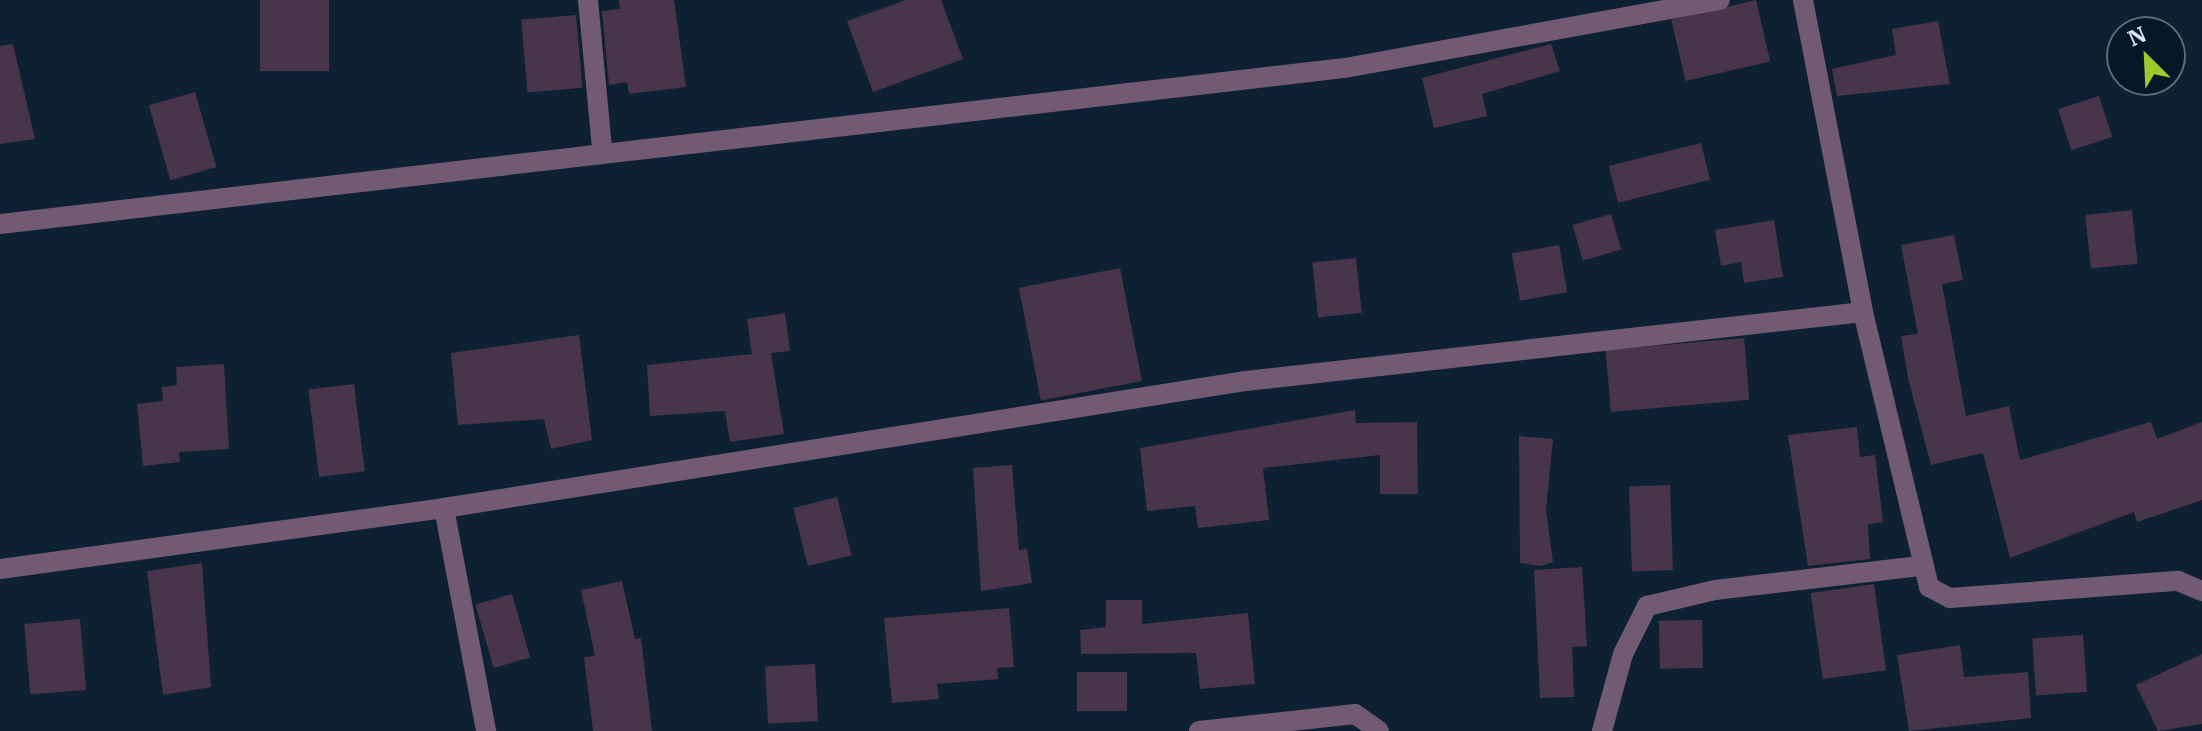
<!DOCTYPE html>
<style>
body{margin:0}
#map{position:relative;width:2202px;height:731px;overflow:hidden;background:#0d2132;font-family:"IBM Plex Serif",serif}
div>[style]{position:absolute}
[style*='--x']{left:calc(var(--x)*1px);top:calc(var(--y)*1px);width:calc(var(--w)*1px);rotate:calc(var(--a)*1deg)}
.building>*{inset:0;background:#483549;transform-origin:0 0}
.street>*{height:20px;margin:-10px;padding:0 10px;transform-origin:10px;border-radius:10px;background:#725b72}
span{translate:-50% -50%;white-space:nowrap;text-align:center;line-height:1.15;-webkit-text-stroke:6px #041828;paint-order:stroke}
.north{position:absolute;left:2106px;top:16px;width:80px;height:80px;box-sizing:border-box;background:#041828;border:2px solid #5a6b7a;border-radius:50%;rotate:336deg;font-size:22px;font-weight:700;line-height:32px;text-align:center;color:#dbe8f4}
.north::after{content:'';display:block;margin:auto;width:28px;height:36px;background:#9fca2d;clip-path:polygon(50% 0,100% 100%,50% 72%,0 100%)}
</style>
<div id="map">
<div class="building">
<i style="left:260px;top:0;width:69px;height:71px"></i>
<i style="clip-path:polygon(619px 0,674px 0,686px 87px,629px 94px,627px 82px,609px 85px,602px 11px,620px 9px)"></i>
<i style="clip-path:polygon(906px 0,941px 0,963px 59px,873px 92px,847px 21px)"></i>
<i style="left:1756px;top:0;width:63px;height:87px;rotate:77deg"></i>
<i style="left:576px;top:15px;width:73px;height:55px;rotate:85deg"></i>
<i style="clip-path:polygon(1938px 21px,1950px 84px,1837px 96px,1832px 69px,1896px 55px,1892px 29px)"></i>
<i style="clip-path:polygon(13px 44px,35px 139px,0 144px,0 46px)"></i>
<i style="clip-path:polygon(1551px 44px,1560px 71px,1482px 94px,1487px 116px,1434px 128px,1422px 78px)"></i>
<i style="left:195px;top:92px;width:78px;height:48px;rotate:74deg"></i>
<i style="left:2099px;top:96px;width:43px;height:43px;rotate:72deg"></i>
<i style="left:1701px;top:143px;width:38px;height:95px;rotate:76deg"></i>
<i style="left:2132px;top:210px;width:54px;height:47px;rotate:84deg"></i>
<i style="left:1611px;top:214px;width:37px;height:40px;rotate:74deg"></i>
<i style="clip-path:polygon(1774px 220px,1783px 277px,1744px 283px,1741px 262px,1721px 266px,1715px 230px)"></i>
<i style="clip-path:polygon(1954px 235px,1963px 280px,1942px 284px,1966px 416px,2009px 406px,2020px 460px,2151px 422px,2157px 439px,2202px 422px,2202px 500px,2137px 522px,2134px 512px,2010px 558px,1983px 453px,1931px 465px,1908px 378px,1901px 336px,1918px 334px,1901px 245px)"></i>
<i style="left:1559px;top:245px;width:48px;height:48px;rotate:80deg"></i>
<i style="left:1356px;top:258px;width:55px;height:44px;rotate:84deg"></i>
<i style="left:1120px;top:268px;width:115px;height:103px;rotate:79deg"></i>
<i style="clip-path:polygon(785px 313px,790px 351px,771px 353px,784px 434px,730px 442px,725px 411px,650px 416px,647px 365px,752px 354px,747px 319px)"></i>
<i style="clip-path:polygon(579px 335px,592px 440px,551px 449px,544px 419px,458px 425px,451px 353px)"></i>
<i style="left:1744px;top:338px;width:62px;height:139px;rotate:85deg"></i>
<i style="clip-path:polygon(224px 364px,229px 449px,179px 452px,180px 462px,143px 466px,137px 404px,163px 401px,162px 387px,177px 385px,176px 367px)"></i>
<i style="left:354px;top:384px;width:88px;height:46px;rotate:83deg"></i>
<i style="clip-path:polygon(1355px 410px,1356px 423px,1417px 422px,1418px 494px,1380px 494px,1380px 455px,1263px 468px,1269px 520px,1198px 528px,1195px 506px,1147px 511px,1140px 448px)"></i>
<i style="clip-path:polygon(1857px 427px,1860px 457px,1875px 455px,1883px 522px,1868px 524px,1870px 559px,1808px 566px,1788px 435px)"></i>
<i style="clip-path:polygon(1519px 436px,1553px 439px,1546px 510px,1553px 562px,1541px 566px,1520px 563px)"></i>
<i style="clip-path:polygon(1012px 465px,1019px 550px,1027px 549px,1032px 583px,981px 591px,973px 468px)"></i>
<i style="left:1670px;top:485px;width:85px;height:41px;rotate:88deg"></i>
<i style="left:837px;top:497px;width:60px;height:45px;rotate:76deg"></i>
<i style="clip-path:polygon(202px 563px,211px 687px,163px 695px,147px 571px)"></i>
<i style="clip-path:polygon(1582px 567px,1587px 646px,1572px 647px,1574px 697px,1540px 698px,1534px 570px)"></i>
<i style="clip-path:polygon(622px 581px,635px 639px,641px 638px,652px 731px,593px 731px,584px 657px,595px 656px,581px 590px)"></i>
<i style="left:1874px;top:584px;width:87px;height:64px;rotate:82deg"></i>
<i style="left:512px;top:594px;width:66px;height:38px;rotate:74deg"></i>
<i style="clip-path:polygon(1106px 600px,1142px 600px,1142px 624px,1248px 613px,1255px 684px,1200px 689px,1196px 653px,1081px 654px,1080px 630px,1106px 627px)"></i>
<i style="clip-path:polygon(1009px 608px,1014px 667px,997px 668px,998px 679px,937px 684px,939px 699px,892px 703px,884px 618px)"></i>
<i style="left:80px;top:619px;width:71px;height:56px;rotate:85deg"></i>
<i style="left:1702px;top:620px;width:48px;height:43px;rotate:89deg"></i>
<i style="left:2083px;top:635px;width:57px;height:51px;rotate:86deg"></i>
<i style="clip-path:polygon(1960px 645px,1964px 677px,2028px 672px,2031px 718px,1909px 731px,1897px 655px)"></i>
<i style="clip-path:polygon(2202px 654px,2202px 724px,2158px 731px,2136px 685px)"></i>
<i style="left:815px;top:664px;width:57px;height:50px;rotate:87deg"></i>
<i style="left:1077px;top:672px;width:50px;height:39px"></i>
</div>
<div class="street">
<i style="--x:588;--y:0;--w:150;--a:84.6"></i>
<i style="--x:1803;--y:0;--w:318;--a:79.1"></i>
<i style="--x:1863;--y:312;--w:283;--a:76.5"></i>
<i style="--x:1929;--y:587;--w:24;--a:28"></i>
<i style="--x:1950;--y:598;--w:229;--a:-4.3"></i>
<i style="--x:2178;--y:581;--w:26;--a:23"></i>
<i style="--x:0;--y:224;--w:1354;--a:-6.62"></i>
<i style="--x:1345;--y:68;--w:381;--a:-10.3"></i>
<i style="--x:444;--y:508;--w:227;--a:79.3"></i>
<i style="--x:0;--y:569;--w:448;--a:-7.8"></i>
<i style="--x:444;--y:508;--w:812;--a:-9"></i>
<i style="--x:1246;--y:381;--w:621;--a:-6.38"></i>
<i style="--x:1199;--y:731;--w:157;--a:-6.2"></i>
<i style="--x:1355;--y:714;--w:29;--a:35"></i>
<i style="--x:1602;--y:731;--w:80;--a:-74.7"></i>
<i style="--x:1623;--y:654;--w:54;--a:-63.4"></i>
<i style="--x:1647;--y:606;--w:70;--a:-13.2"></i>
<i style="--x:1715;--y:590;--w:204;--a:-6.7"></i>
</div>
<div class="north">N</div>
</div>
